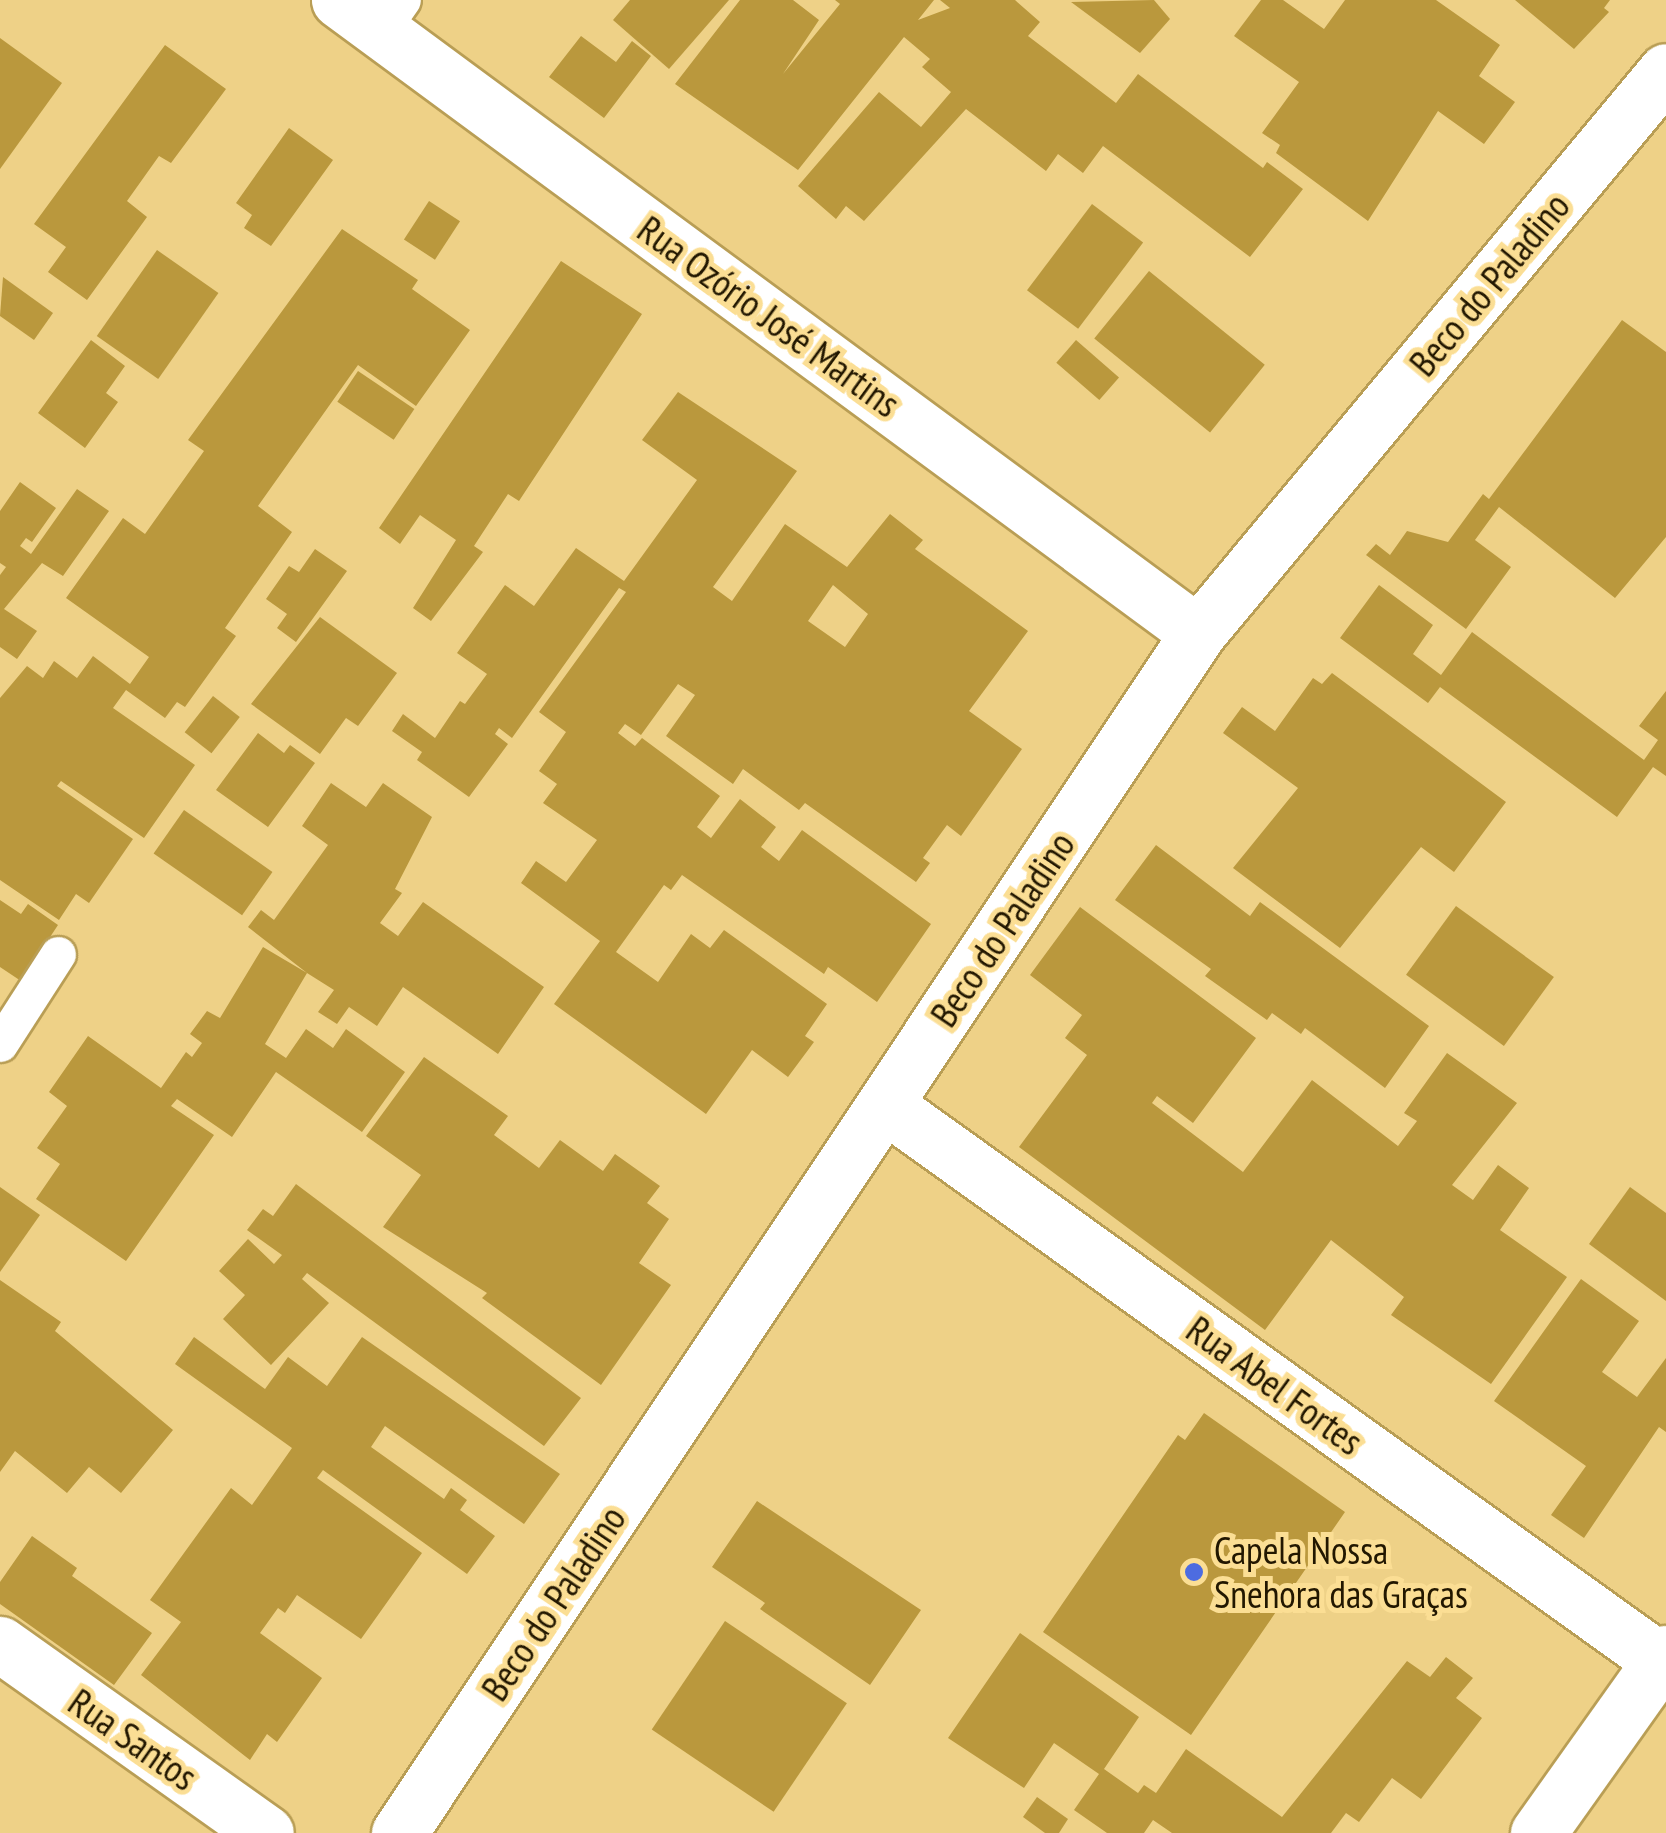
<!DOCTYPE html>
<meta charset="utf-8">
<style>
body{margin:0}
#map{position:relative;width:1666px;height:1833px;overflow:hidden;background:#eed187;font-family:"PT Sans Narrow",sans-serif}
div>[style]{position:absolute}
[style*='--x']{left:calc(var(--x)*1px);top:calc(var(--y)*1px);width:calc(var(--w)*1px);rotate:calc(var(--a)*1deg)}
.building>*{inset:0;background:#ba983d;transform-origin:0 0}
.roads{filter:drop-shadow(2px 0 #b99e55) drop-shadow(-2px 0 #b99e55) drop-shadow(0 2px #b99e55) drop-shadow(0 -2px #b99e55)}
.lane>*{height:35px;margin:-17.5px;padding:0 17.5px;transform-origin:17.5px;border-radius:17.5px;background:#fff}
.street>*{height:55px;margin:-27.5px;padding:0 27.5px;transform-origin:27.5px;border-radius:27.5px;background:#fff}
.dots>*{width:28px;height:28px;translate:-50% -50%;box-sizing:border-box;border:5px solid #fbde94;border-radius:50%}
span{translate:-50% -50%;white-space:nowrap;text-align:center;line-height:1.15;-webkit-text-stroke:10px #fbde94;paint-order:stroke}
.street-label{font-size:38px;color:#221700}
.poi-label{font-size:38px;color:#221700}
.left{translate:0 -50%;text-align:left}
</style>
<div id="map">
<div class="building">
<i style="clip-path:polygon(630px 0,729px 0,669px 69px,613px 20px)"></i>
<i style="clip-path:polygon(740px 0,793px 0,819px 20px,783px 74px,840px 4px,835px 0,934px 0,918px 20px,950px 8px,940px 0,1015px 0,1040px 22px,1028px 36px,1116px 103px,1138px 74px,1263px 168px,1267px 162px,1303px 189px,1250px 257px,1103px 146px,1083px 173px,1058px 154px,1046px 171px,966px 109px,864px 221px,846px 206px,836px 219px,798px 186px,879px 92px,921px 127px,951px 92px,922px 67px,930px 59px,904px 37px,798px 170px,675px 84px)"></i>
<i style="clip-path:polygon(1154px 0,1170px 19px,1140px 53px,1071px 2px)"></i>
<i style="clip-path:polygon(1261px 0,1283px 0,1324px 29px,1345px 0,1436px 0,1500px 45px,1479px 76px,1515px 102px,1484px 144px,1438px 111px,1368px 221px,1276px 153px,1280px 145px,1262px 133px,1299px 82px,1234px 36px)"></i>
<i style="clip-path:polygon(1515px 0,1610px 0,1604px 8px,1609px 12px,1574px 49px)"></i>
<i style="clip-path:polygon(581px 36px,616px 62px,632px 41px,651px 56px,604px 118px,549px 77px)"></i>
<i style="clip-path:polygon(0 38px,62px 83px,0 169px)"></i>
<i style="clip-path:polygon(165px 45px,226px 89px,171px 163px,159px 156px,127px 201px,147px 217px,87px 300px,48px 272px,66px 247px,34px 224px)"></i>
<i style="clip-path:polygon(289px 128px,333px 160px,271px 246px,244px 228px,252px 215px,236px 203px)"></i>
<i style="left:429px;top:201px;width:37px;height:46px;rotate:33deg"></i>
<i style="left:1092px;top:204px;width:64px;height:108px;rotate:37deg"></i>
<i style="clip-path:polygon(342px 229px,418px 280px,412px 289px,470px 330px,416px 406px,358px 365px,258px 506px,292px 532px,225px 628px,236px 636px,185px 707px,177px 702px,165px 718px,126px 690px,113px 708px,195px 765px,144px 838px,61px 781px,57px 786px,133px 839px,89px 903px,76px 894px,59px 920px,0 880px,0 698px,27px 666px,43px 678px,54px 661px,77px 678px,93px 656px,130px 684px,149px 657px,66px 598px,123px 518px,145px 534px,204px 451px,188px 440px)"></i>
<i style="left:157px;top:250px;width:75px;height:105px;rotate:35deg"></i>
<i style="clip-path:polygon(561px 261px,642px 314px,519px 501px,508px 494px,474px 546px,483px 552px,431px 621px,413px 608px,456px 540px,420px 515px,400px 544px,379px 528px)"></i>
<i style="left:1149px;top:271px;width:149px;height:87px;rotate:39deg"></i>
<i style="clip-path:polygon(3px 277px,53px 313px,34px 340px,0 316px)"></i>
<i style="clip-path:polygon(1622px 320px,1666px 352px,1666px 537px,1615px 598px,1499px 507px,1475px 540px,1511px 567px,1466px 629px,1366px 555px,1376px 544px,1390px 555px,1407px 531px,1448px 542px,1483px 494px,1489px 499px)"></i>
<i style="clip-path:polygon(91px 340px,125px 366px,106px 393px,118px 402px,85px 448px,38px 413px)"></i>
<i style="left:1076px;top:340px;width:57px;height:30px;rotate:41deg"></i>
<i style="left:358px;top:371px;width:68px;height:37px;rotate:34deg"></i>
<i style="clip-path:polygon(evenodd,678px 392px,797px 471px,713px 587px,732px 601px,785px 524px,847px 567px,890px 514px,923px 540px,915px 549px,1028px 631px,969px 711px,1022px 749px,961px 836px,947px 825px,923px 858px,930px 863px,916px 882px,805px 803px,799px 810px,743px 769px,733px 784px,666px 736px,695px 695px,678px 684px,641px 735px,625px 724px,618px 733px,635px 746px,642px 738px,720px 796px,697px 827px,711px 838px,740px 799px,776px 827px,761px 847px,779px 861px,802px 830px,931px 924px,877px 1002px,828px 967px,824px 974px,682px 875px,671px 890px,664px 885px,616px 952px,658px 982px,691px 934px,710px 948px,724px 930px,827px 1004px,805px 1036px,814px 1042px,788px 1077px,752px 1050px,706px 1114px,554px 1004px,600px 941px,521px 883px,536px 861px,566px 882px,597px 840px,543px 803px,557px 784px,539px 771px,566px 732px,539px 712px,626px 592px,619px 588px,512px 738px,499px 728px,495px 734px,508px 744px,469px 797px,417px 760px,422px 752px,392px 731px,403px 714px,435px 738px,460px 701px,465px 704px,487px 674px,457px 653px,505px 585px,534px 606px,576px 548px,624px 581px,697px 480px,642px 440px,678px 392px,833px 585px,868px 614px,845px 647px,808px 621px,833px 585px)"></i>
<i style="clip-path:polygon(20px 482px,56px 508px,32px 542px,26px 538px,20px 546px,31px 554px,77px 489px,109px 511px,63px 576px,42px 563px,4px 609px,37px 631px,17px 659px,0 647px,0 575px,6px 567px,0 563px,0 511px)"></i>
<i style="clip-path:polygon(315px 549px,347px 571px,296px 642px,277px 628px,287px 614px,266px 599px,289px 566px,299px 572px)"></i>
<i style="clip-path:polygon(1379px 585px,1433px 625px,1413px 654px,1441px 675px,1472px 632px,1644px 760px,1658px 740px,1639px 726px,1666px 691px,1666px 776px,1653px 767px,1617px 817px,1440px 687px,1428px 703px,1340px 638px)"></i>
<i style="clip-path:polygon(320px 617px,397px 673px,358px 726px,346px 718px,320px 754px,251px 704px)"></i>
<i style="clip-path:polygon(1332px 673px,1506px 802px,1454px 872px,1421px 847px,1340px 948px,1233px 868px,1298px 788px,1223px 733px,1242px 707px,1275px 731px,1313px 678px,1322px 684px)"></i>
<i style="left:213px;top:696px;width:34px;height:46px;rotate:38deg"></i>
<i style="clip-path:polygon(258px 733px,284px 753px,290px 745px,315px 763px,268px 827px,216px 790px)"></i>
<i style="clip-path:polygon(331px 783px,366px 807px,383px 783px,432px 817px,395px 889px,402px 893px,380px 923px,398px 936px,423px 902px,544px 987px,498px 1054px,403px 987px,377px 1026px,349px 1007px,337px 1024px,318px 1012px,334px 990px,307px 973px,265px 1044px,286px 1058px,306px 1029px,333px 1048px,346px 1029px,405px 1072px,362px 1132px,276px 1072px,232px 1137px,177px 1099px,171px 1106px,214px 1135px,126px 1261px,36px 1199px,60px 1164px,37px 1148px,67px 1106px,49px 1092px,88px 1036px,161px 1088px,186px 1052px,192px 1057px,202px 1043px,190px 1034px,207px 1011px,220px 1018px,263px 947px,307px 973px,248px 927px,261px 910px,274px 920px,328px 845px,302px 826px)"></i>
<i style="left:184px;top:810px;width:108px;height:53px;rotate:35deg"></i>
<i style="clip-path:polygon(1156px 845px,1250px 916px,1260px 902px,1429px 1026px,1385px 1088px,1305px 1028px,1301px 1034px,1272px 1013px,1267px 1020px,1205px 976px,1211px 969px,1115px 900px)"></i>
<i style="clip-path:polygon(0 900px,21px 914px,28px 904px,58px 925px,21px 981px,0 967px)"></i>
<i style="left:1456px;top:906px;width:121px;height:85px;rotate:36deg"></i>
<i style="clip-path:polygon(1080px 907px,1256px 1038px,1193px 1123px,1157px 1096px,1152px 1103px,1243px 1172px,1312px 1080px,1398px 1146px,1417px 1121px,1404px 1113px,1447px 1053px,1517px 1103px,1452px 1185px,1473px 1200px,1498px 1165px,1529px 1188px,1500px 1230px,1567px 1277px,1491px 1384px,1391px 1315px,1404px 1297px,1331px 1240px,1265px 1330px,1019px 1147px,1087px 1055px,1065px 1038px,1082px 1015px,1030px 975px)"></i>
<i style="clip-path:polygon(424px 1057px,508px 1116px,494px 1135px,539px 1168px,560px 1140px,603px 1171px,615px 1154px,660px 1186px,647px 1203px,669px 1219px,639px 1263px,671px 1285px,601px 1385px,482px 1298px,487px 1293px,383px 1227px,421px 1175px,366px 1136px)"></i>
<i style="clip-path:polygon(296px 1184px,581px 1398px,544px 1446px,307px 1273px,302px 1279px,329px 1303px,271px 1365px,223px 1319px,245px 1295px,219px 1271px,248px 1239px,274px 1264px,282px 1255px,247px 1230px,263px 1209px,273px 1216px)"></i>
<i style="clip-path:polygon(0 1187px,40px 1215px,0 1272px)"></i>
<i style="clip-path:polygon(1630px 1187px,1666px 1213px,1666px 1301px,1589px 1244px)"></i>
<i style="clip-path:polygon(1581px 1279px,1639px 1321px,1602px 1372px,1637px 1397px,1666px 1358px,1666px 1432px,1659px 1427px,1584px 1538px,1551px 1515px,1586px 1466px,1494px 1401px)"></i>
<i style="clip-path:polygon(0 1280px,61px 1322px,55px 1331px,173px 1430px,121px 1493px,89px 1467px,67px 1493px,15px 1451px,0 1472px)"></i>
<i style="clip-path:polygon(194px 1337px,265px 1389px,288px 1357px,327px 1386px,362px 1337px,560px 1474px,524px 1524px,385px 1426px,371px 1447px,444px 1499px,451px 1488px,467px 1500px,460px 1510px,495px 1536px,467px 1574px,323px 1470px,317px 1478px,422px 1553px,361px 1639px,297px 1595px,285px 1613px,278px 1608px,260px 1633px,322px 1678px,277px 1742px,267px 1734px,250px 1760px,141px 1675px,181px 1622px,150px 1600px,231px 1488px,252px 1505px,292px 1448px,175px 1364px)"></i>
<i style="clip-path:polygon(1204px 1413px,1345px 1512px,1191px 1735px,1043px 1632px,1178px 1435px,1185px 1440px)"></i>
<i style="clip-path:polygon(757px 1501px,921px 1610px,870px 1685px,760px 1609px,765px 1603px,712px 1567px)"></i>
<i style="clip-path:polygon(32px 1536px,77px 1568px,72px 1576px,152px 1633px,114px 1685px,0 1604px,0 1582px)"></i>
<i style="left:725px;top:1621px;width:147px;height:131px;rotate:34deg"></i>
<i style="clip-path:polygon(1020px 1633px,1139px 1717px,1104px 1769px,1138px 1793px,1144px 1785px,1156px 1793px,1186px 1749px,1282px 1817px,1407px 1661px,1430px 1677px,1446px 1657px,1473px 1678px,1456px 1698px,1482px 1718px,1421px 1799px,1392px 1778px,1359px 1822px,1346px 1813px,1331px 1833px,1172px 1833px,1153px 1820px,1144px 1833px,1107px 1833px,1074px 1810px,1099px 1774px,1054px 1743px,1024px 1788px,948px 1738px)"></i>
<i style="clip-path:polygon(1037px 1797px,1068px 1819px,1059px 1833px,1045px 1833px,1023px 1817px)"></i>
</div>
<div class="roads">
<div class="lane">
<i style="--x:381;--y:31;--w:38;--a:-55"></i>
<i style="--x:0;--y:1044;--w:107;--a:-57.2"></i>
</div>
<div class="street">
<i style="--x:339;--y:0;--w:1067;--a:36.39"></i>
<i style="--x:885;--y:1105;--w:961;--a:35.64"></i>
<i style="--x:0;--y:1644;--w:326;--a:35.4"></i>
<i style="--x:399;--y:1833;--w:1442;--a:-56.34"></i>
<i style="--x:1198;--y:633;--w:731;--a:-50.21"></i>
<i style="--x:1538;--y:1833;--w:221;--a:-54.6"></i>
</div>
</div>
<div class="dots">
<i style="left:1194px;top:1572px;background:#4d6ce0"></i>
</div>
<div class="street-label">
<span style="left:1489px;top:284px;rotate:-50deg">Beco do Paladino</span>
<span style="left:769px;top:316px;rotate:36deg">Rua Ozório José Martins</span>
<span style="left:1002px;top:929px;rotate:-56deg">Beco do Paladino</span>
<span style="left:1275px;top:1385px;rotate:36deg">Rua Abel Fortes</span>
<span style="left:553px;top:1603px;rotate:-56deg">Beco do Paladino</span>
<span style="left:133px;top:1739px;rotate:35deg">Rua Santos</span>
</div>
<div class="poi-label">
<span class="left" style="left:1214px;top:1572px">Capela Nossa<br>Snehora das Graças</span>
</div>
</div>
